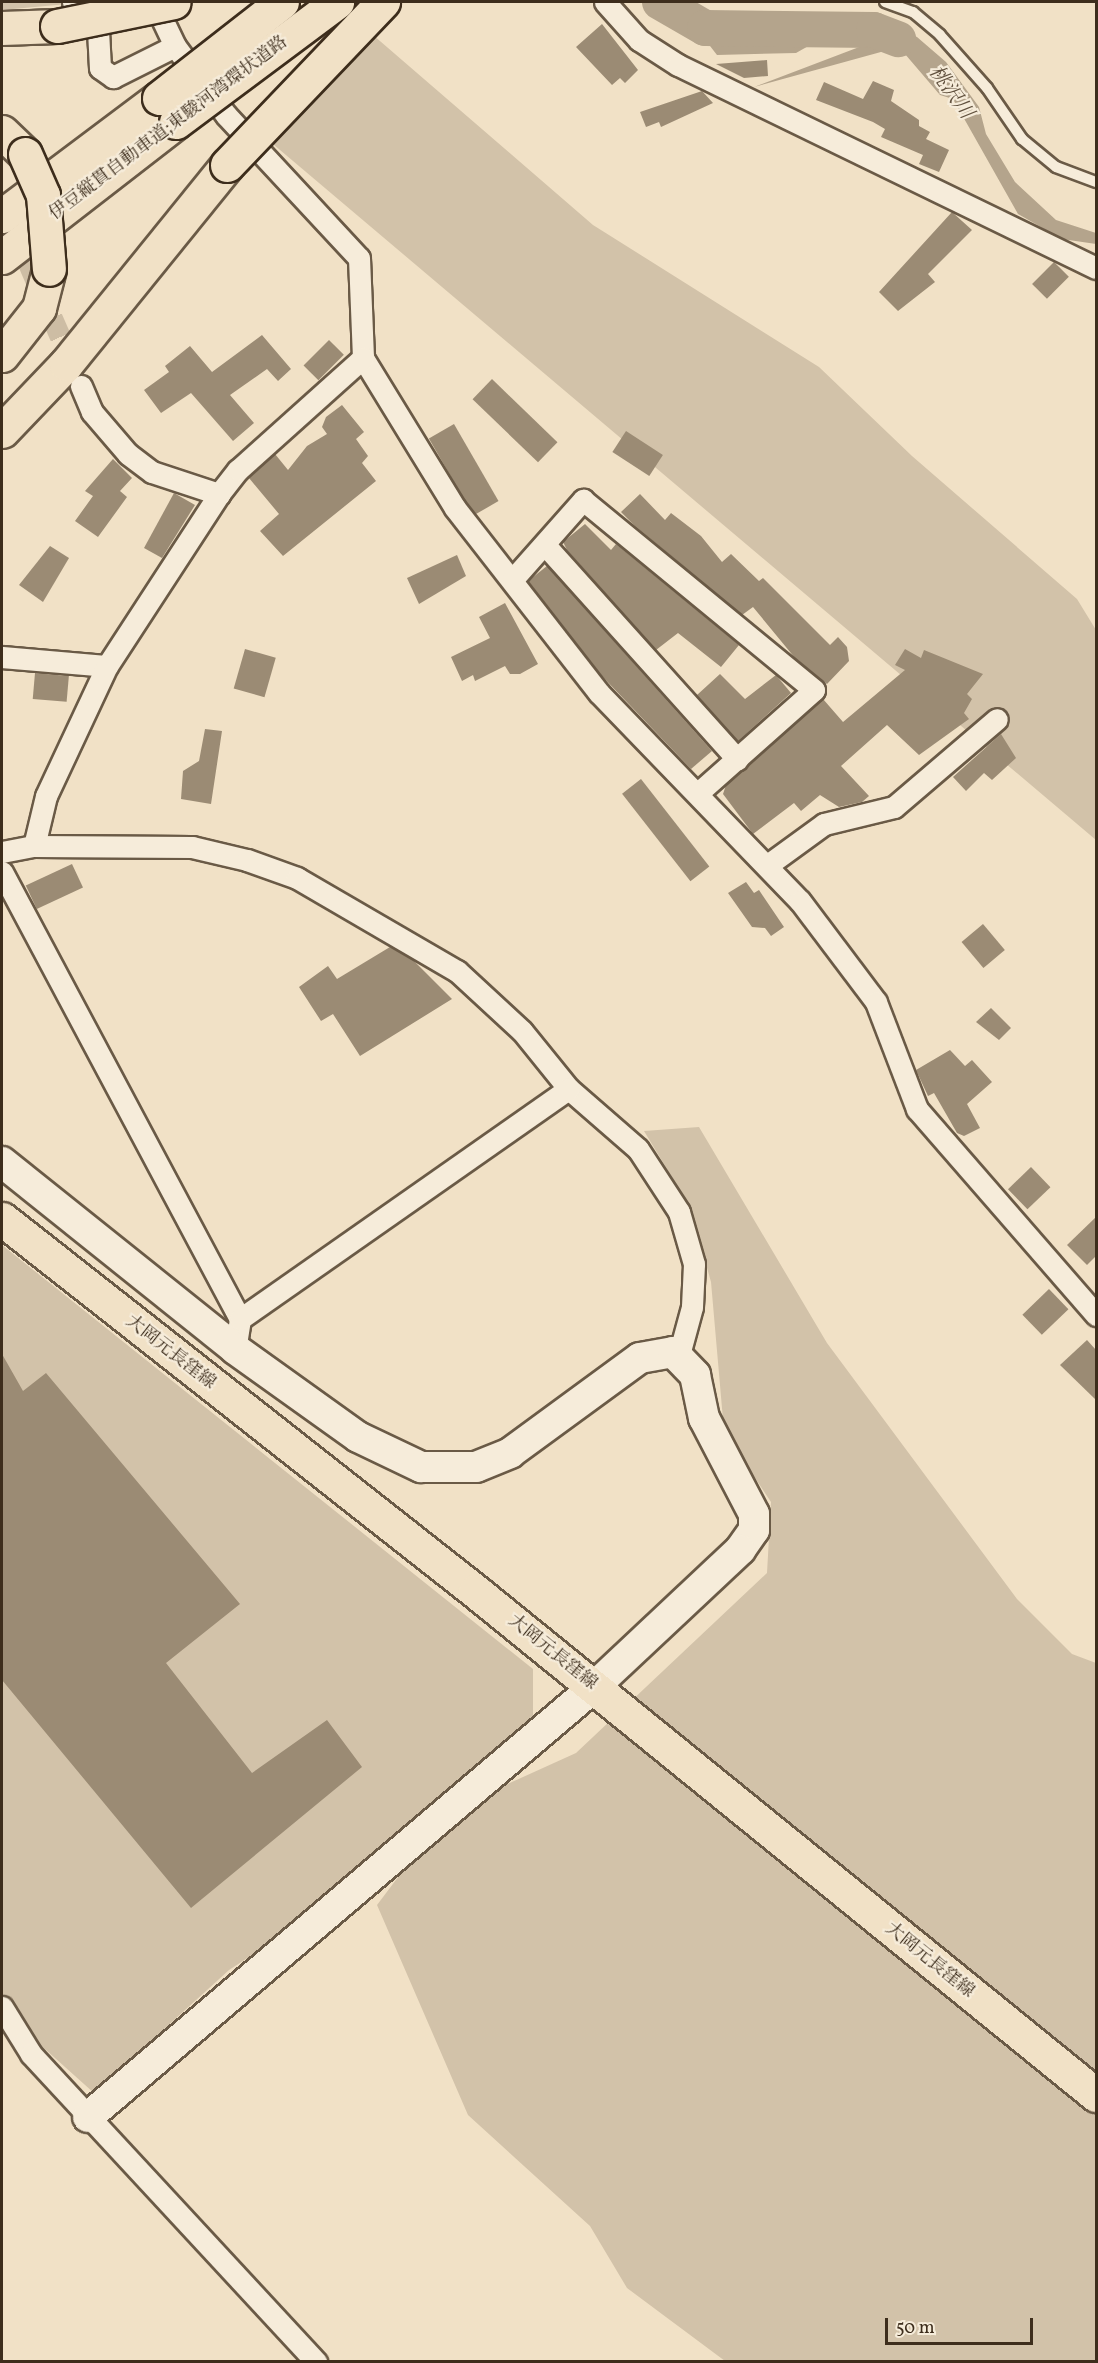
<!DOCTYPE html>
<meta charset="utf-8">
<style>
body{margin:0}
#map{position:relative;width:1098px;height:2363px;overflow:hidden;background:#f1e1c6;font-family:Vollkorn,"Noto Serif JP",serif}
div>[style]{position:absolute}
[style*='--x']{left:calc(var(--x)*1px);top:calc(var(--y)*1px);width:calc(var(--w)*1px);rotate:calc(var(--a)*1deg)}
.green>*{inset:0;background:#d2c2a9}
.water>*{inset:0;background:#b4a48c}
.river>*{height:36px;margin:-18px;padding:0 18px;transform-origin:18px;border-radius:18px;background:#b4a48c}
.building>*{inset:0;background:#9b8b74;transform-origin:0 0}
.street-tunnel>*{height:21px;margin-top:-10.5px;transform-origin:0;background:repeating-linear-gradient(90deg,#cdbda4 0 21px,transparent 0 31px)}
.roads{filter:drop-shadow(2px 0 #6a5a46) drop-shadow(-2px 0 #6a5a46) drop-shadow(0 2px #6a5a46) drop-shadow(0 -2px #6a5a46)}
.lane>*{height:10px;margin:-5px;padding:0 5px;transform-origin:5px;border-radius:5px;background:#f6ecda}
.street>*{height:21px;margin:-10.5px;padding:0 10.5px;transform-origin:10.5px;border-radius:10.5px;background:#f6ecda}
.secondary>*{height:30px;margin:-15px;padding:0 15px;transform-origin:15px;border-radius:15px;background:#f6ecda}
.primary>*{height:33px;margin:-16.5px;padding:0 16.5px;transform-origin:16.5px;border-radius:16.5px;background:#f1e1c6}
.highway>*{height:33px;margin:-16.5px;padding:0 16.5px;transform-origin:16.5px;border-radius:16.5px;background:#f1e1c6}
.bridges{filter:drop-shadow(2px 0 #3d2d1c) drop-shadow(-2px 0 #3d2d1c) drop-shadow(0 2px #3d2d1c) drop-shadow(0 -2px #3d2d1c)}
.highway-bridge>*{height:33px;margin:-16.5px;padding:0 16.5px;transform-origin:16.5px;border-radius:16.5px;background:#f1e1c6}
span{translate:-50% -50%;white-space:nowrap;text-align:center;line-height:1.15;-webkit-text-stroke:4.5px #f6ecda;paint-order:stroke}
.street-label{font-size:18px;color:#3d2d1c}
.water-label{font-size:20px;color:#61513e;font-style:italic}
.frame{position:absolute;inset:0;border:3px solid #3d2d1c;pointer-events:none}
.scale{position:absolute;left:885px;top:2318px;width:148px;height:27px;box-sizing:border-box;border:3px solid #3d2d1c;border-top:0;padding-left:8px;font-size:18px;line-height:21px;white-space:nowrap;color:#3d2d1c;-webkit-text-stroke:4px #f6ecda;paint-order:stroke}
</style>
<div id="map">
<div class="green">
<i style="clip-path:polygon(2px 2px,89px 2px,2px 10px)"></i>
<i style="clip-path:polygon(373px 35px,593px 225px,819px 367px,912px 456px,1077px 599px,1096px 630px,1096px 840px,267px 139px)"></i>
<i style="clip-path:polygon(699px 1127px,827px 1343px,1017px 1599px,1072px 1654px,1096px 1663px,1096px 2361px,725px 2361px,627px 2288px,590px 2226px,468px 2115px,377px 1905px,448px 1811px,576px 1753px,767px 1573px,771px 1502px,724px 1431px,711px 1282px,690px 1207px,644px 1131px)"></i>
<i style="clip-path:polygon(2px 1245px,533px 1669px,533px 1723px,355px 1888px,229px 1970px,94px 2093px,7px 2015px,2px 2000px)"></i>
</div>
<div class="water">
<i style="clip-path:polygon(676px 2px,689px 2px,717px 37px,847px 32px,866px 12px,917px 37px,946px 62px,979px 107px,986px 134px,1015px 182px,1056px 220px,1096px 233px,1096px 244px,1062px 239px,1018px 214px,953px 99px,940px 95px,899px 47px,754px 87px,875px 41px,819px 40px,796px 53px,717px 55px)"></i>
</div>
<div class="river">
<i style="--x:660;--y:2;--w:52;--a:30"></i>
<i style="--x:705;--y:28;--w:169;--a:0.7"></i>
<i style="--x:874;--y:30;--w:26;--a:21"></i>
</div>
<div class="building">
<i style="clip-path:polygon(602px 24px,638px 70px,625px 83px,620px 78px,612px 85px,576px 47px)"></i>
<i style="clip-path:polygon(767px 60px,768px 76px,744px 78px,716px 64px)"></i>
<i style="clip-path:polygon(873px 81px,894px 90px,891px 101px,919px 120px,919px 126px,930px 132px,926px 139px,949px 150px,939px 172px,919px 164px,923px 155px,881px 137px,885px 129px,873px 122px,816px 100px,824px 82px,863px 99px)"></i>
<i style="clip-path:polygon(702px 91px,713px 103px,661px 127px,659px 122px,646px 127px,640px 112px)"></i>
<i style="clip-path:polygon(952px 212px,972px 230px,928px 274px,935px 282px,898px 311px,879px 292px)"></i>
<i style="left:1054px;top:262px;width:21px;height:31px;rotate:45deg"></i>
<i style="clip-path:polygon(262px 335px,291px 369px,278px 381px,267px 369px,230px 395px,254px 423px,233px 441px,191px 393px,161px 413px,144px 390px,169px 372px,165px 366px,190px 346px,212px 372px)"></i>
<i style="left:329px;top:340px;width:21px;height:36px;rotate:45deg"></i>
<i style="left:492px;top:379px;width:91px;height:28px;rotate:44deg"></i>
<i style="clip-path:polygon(342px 405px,364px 432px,356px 439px,368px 456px,362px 463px,376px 481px,283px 556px,260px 531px,279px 514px,249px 478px,275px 454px,288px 470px,307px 446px,327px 434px,322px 427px,326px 417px)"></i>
<i style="left:454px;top:424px;width:89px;height:29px;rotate:60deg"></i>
<i style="left:626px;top:431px;width:44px;height:25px;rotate:33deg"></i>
<i style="clip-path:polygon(113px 459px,132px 478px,120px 491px,127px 497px,98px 537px,75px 521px,93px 496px,85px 491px)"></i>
<i style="clip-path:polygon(174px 493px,195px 505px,162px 558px,144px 548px)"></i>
<i style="clip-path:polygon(640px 494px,665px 520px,671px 513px,701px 536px,722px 562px,731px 554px,759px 581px,763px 578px,830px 645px,838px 637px,847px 647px,849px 661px,827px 684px,795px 658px,753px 607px,742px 615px,634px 525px,621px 512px)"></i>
<i style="clip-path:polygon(585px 524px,611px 550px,616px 544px,739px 645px,721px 667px,678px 633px,656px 650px,567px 550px,563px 542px)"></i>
<i style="clip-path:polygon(50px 546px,69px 558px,43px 602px,19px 585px)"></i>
<i style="clip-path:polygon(457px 555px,466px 576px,419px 604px,407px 578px)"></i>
<i style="clip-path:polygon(547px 566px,712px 751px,691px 769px,599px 673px,528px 581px)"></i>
<i style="clip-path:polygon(505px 603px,538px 664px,520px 674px,510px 674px,505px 666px,475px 681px,473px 675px,462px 681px,451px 657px,490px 638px,479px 617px)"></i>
<i style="left:245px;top:649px;width:32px;height:41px;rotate:16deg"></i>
<i style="clip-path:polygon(905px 649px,921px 658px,924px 650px,983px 674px,967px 694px,972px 699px,964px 713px,969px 719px,919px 755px,887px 725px,841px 766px,869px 796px,862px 802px,839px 807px,820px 795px,801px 811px,794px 803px,753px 834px,723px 794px,726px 785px,823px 699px,843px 722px,905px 670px,895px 665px)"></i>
<i style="left:35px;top:673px;width:34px;height:26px;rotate:5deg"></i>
<i style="clip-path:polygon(720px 674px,745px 699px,776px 675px,791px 693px,738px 741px,697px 695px)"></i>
<i style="clip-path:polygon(205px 729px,222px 731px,211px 804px,181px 799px,183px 771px,199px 761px)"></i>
<i style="clip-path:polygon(1001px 734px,1016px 758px,992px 780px,984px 773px,966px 791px,953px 777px)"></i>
<i style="left:641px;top:779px;width:111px;height:24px;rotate:52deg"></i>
<i style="left:72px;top:864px;width:26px;height:51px;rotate:65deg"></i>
<i style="clip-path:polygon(746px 882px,754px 893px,759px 890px,784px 927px,771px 936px,765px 928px,752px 927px,728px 893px)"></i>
<i style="left:983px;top:924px;width:34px;height:28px;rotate:50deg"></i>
<i style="clip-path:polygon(390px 947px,412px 959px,452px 999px,360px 1056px,333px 1014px,321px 1021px,299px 987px,328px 966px,337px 979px)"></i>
<i style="clip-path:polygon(991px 1008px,1011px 1028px,999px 1040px,976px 1022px)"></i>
<i style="clip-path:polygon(950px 1050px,965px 1066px,972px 1060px,992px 1082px,967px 1104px,980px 1128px,964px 1136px,957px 1133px,934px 1093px,928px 1096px,916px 1070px)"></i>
<i style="left:1031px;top:1167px;width:28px;height:32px;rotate:46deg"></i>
<i style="clip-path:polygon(1096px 1217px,1096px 1256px,1087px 1265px,1067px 1245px)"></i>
<i style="left:1049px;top:1289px;width:28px;height:37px;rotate:46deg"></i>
<i style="clip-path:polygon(1087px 1340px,1096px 1350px,1096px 1400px,1060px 1365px)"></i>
<i style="clip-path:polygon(2px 1354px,23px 1391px,46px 1373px,240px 1604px,166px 1663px,252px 1773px,327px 1720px,362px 1767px,191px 1908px,2px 1680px)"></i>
</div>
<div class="street-tunnel">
<i style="--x:15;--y:232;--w:148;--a:66.5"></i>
</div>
<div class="roads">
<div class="lane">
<i style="--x:885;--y:2;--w:30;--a:20"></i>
<i style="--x:913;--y:12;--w:35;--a:40"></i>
<i style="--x:940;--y:35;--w:71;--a:48.4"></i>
<i style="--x:987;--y:88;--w:62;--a:55.5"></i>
<i style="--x:1022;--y:139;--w:44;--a:39.5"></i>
<i style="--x:1056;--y:167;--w:43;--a:20.6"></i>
</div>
<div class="street">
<i style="--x:73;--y:2;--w:26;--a:21"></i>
<i style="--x:97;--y:11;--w:57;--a:87"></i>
<i style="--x:100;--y:68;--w:16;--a:35"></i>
<i style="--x:113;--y:77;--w:69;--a:-26.6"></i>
<i style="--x:175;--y:46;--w:49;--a:-115.5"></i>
<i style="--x:605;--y:2;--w:51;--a:48.2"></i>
<i style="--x:639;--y:40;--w:46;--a:32.7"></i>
<i style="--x:678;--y:65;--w:465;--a:25.9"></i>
<i style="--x:175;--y:46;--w:86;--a:53.5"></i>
<i style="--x:226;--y:115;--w:195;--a:47.1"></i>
<i style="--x:359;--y:258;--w:100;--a:87.7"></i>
<i style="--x:363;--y:358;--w:176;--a:58.5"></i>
<i style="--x:455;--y:508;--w:234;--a:52.1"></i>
<i style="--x:599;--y:693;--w:289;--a:46"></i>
<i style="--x:800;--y:901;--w:126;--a:53"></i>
<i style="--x:876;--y:1002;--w:115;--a:69"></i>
<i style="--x:917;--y:1109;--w:273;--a:49"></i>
<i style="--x:81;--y:386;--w:28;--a:67"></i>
<i style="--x:92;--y:412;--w:55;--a:49.4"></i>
<i style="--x:128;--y:454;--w:30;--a:37"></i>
<i style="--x:152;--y:472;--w:71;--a:18.2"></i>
<i style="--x:545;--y:545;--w:288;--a:48.1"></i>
<i style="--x:513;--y:579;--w:106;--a:-48.5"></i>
<i style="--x:583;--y:500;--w:299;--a:39.4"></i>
<i style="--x:814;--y:690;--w:154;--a:138.4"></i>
<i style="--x:2;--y:657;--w:105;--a:4.9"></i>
<i style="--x:34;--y:846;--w:51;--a:-76.5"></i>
<i style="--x:46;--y:796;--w:144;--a:-64.9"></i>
<i style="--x:107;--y:666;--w:205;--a:-56.9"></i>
<i style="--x:219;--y:494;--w:31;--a:-52"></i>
<i style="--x:238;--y:470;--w:168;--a:-41.9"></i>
<i style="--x:2;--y:852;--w:33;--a:-11"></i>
<i style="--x:34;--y:846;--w:158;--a:0.4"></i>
<i style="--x:192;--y:847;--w:57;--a:13.3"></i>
<i style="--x:247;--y:860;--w:53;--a:19.8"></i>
<i style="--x:297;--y:878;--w:185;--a:30.2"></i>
<i style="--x:457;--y:971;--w:88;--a:42.7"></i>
<i style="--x:522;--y:1031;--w:75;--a:51"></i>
<i style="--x:569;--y:1089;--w:91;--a:41"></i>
<i style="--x:638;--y:1149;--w:75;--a:56.9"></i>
<i style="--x:679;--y:1212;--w:54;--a:73.9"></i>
<i style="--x:694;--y:1264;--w:43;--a:92.7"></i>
<i style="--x:692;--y:1307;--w:50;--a:105.2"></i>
<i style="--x:769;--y:864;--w:68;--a:-36"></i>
<i style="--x:824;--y:824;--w:72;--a:-13.7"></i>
<i style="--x:894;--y:807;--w:135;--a:-40.5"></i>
<i style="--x:2;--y:872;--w:506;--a:61.97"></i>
<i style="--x:240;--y:1319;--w:30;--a:99"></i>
<i style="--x:240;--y:1319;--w:401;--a:-35"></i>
<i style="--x:2;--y:2007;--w:55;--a:58.3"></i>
<i style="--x:31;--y:2054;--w:420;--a:47.2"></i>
</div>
<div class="secondary">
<i style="--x:2;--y:1162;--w:299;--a:38.7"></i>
<i style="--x:235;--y:1349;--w:151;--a:35.6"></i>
<i style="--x:358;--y:1437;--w:70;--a:25.5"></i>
<i style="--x:421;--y:1467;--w:55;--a:0"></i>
<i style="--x:476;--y:1467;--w:37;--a:-22"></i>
<i style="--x:510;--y:1453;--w:161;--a:-36.2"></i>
<i style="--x:640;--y:1358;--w:34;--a:-10"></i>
<i style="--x:673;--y:1352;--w:32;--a:46"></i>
<i style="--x:695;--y:1375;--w:44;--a:78.2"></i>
<i style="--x:704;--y:1418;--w:108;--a:62.5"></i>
<i style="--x:754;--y:1514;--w:16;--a:90"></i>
<i style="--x:754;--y:1530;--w:24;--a:125"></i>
<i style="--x:740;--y:1550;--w:200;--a:136.8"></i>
<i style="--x:594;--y:1687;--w:664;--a:139.64"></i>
</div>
<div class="primary">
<i style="--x:2;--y:1219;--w:602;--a:38.18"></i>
<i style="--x:475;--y:1591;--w:800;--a:39.06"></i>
</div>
<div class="highway">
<i style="--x:2;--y:28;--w:55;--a:-2.1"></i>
<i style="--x:2;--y:132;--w:32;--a:44"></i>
<i style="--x:2;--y:216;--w:196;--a:-36.9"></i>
<i style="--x:2;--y:257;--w:220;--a:-37.8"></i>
<i style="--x:2;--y:355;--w:60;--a:-51.8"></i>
<i style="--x:39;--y:308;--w:40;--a:-75.6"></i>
<i style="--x:2;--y:431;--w:93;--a:-46.3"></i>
<i style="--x:66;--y:364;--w:256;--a:-51"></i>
</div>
</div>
<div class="bridges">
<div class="highway-bridge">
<i style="--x:57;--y:26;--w:119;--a:-11.6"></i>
<i style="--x:159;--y:98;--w:156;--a:-38"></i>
<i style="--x:176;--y:122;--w:201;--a:-36.7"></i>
<i style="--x:25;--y:154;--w:45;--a:66.3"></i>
<i style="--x:43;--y:195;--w:74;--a:85.4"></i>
<i style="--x:227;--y:165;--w:226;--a:-46.3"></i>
</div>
</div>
<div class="street-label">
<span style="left:169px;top:129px;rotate:-37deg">伊豆縦貫自動車道;東駿河湾環状道路</span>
<span style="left:170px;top:1353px;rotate:38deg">大岡元長窪線</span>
<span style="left:552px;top:1653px;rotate:39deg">大岡元長窪線</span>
<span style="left:929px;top:1961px;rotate:39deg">大岡元長窪線</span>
</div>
<div class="water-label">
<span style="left:950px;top:93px;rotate:54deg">桃沢川</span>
</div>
<div class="frame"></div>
<div class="scale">50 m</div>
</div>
